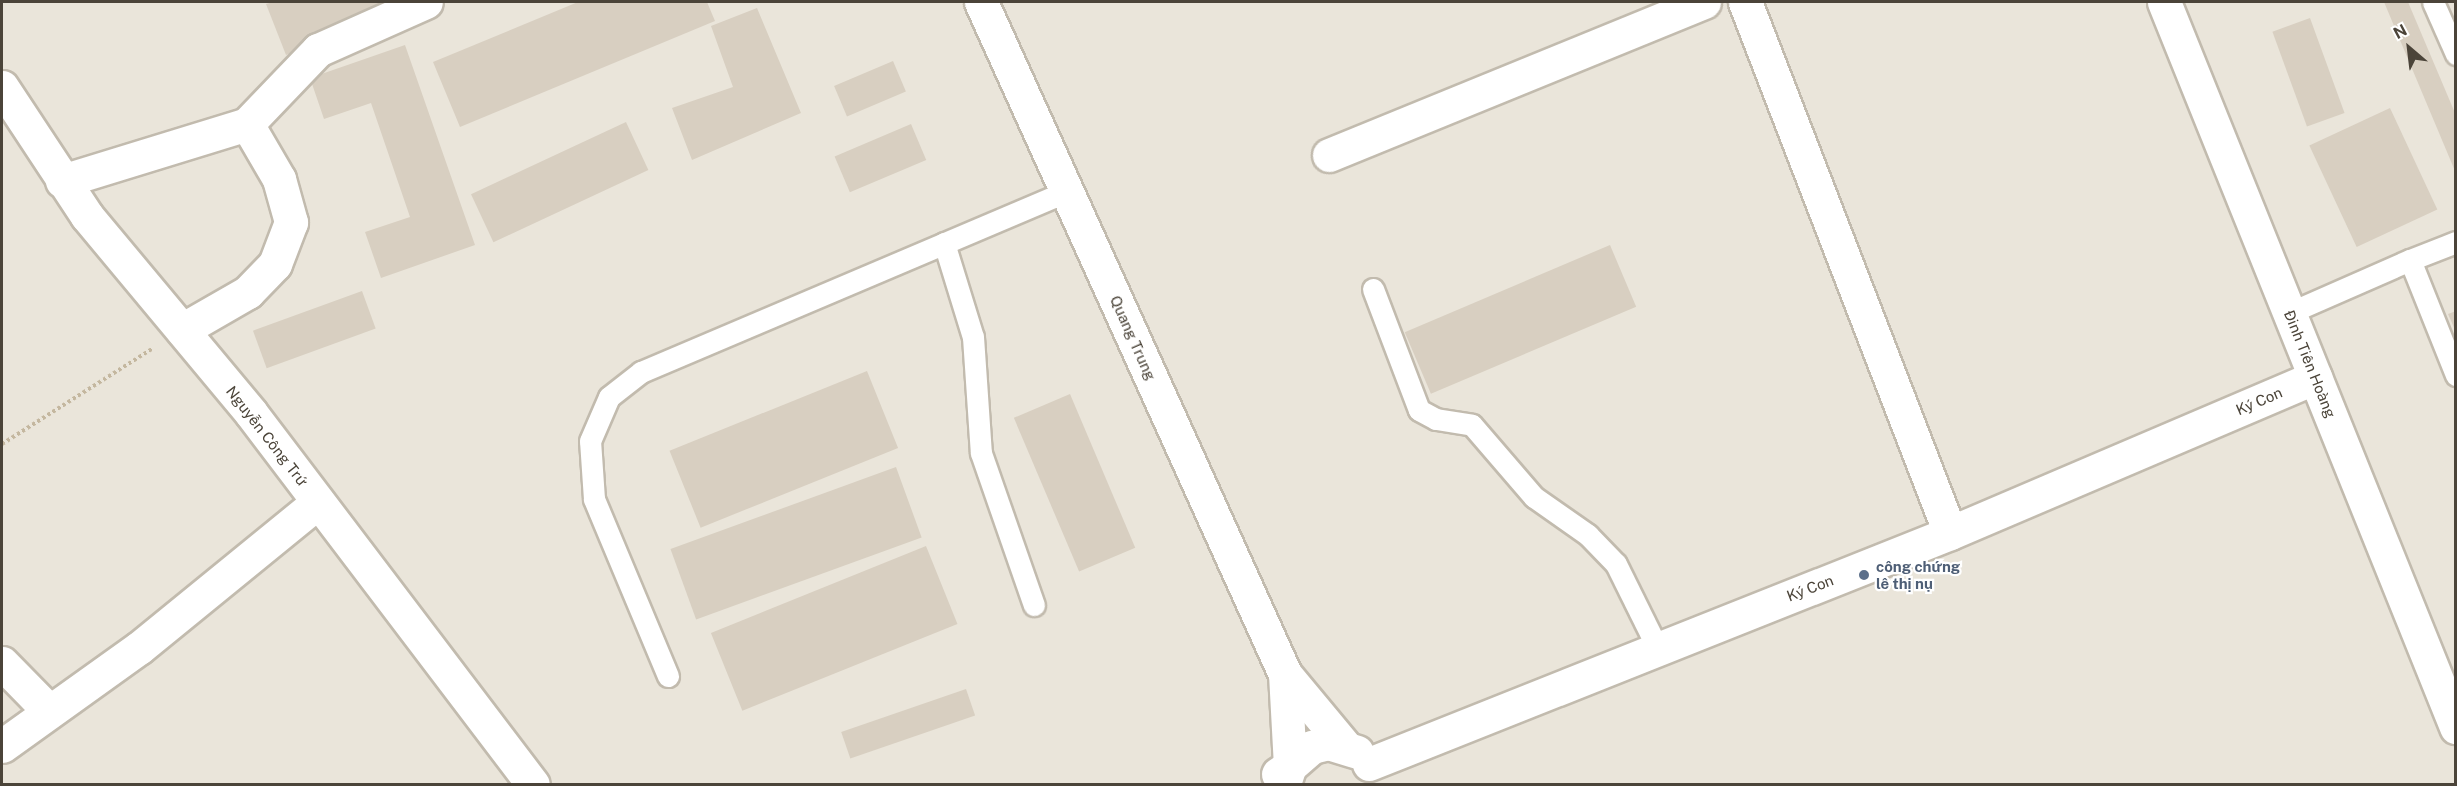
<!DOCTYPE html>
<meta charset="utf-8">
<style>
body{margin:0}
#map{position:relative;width:2457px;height:786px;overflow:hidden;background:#f6f3ec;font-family:"Public Sans",sans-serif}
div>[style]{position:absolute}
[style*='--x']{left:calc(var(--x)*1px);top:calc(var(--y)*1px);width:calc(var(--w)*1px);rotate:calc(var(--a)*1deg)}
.residential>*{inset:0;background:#eae5da;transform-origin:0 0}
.building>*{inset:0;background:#d8cfc1;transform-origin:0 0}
.path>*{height:4px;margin-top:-2px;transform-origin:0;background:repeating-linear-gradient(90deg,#c4b79f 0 3px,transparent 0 6px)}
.roads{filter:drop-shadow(2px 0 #c2bbae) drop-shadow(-2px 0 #c2bbae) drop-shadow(0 2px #c2bbae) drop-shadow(0 -2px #c2bbae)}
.service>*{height:21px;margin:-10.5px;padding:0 10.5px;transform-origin:10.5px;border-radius:10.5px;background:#fff}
.minor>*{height:33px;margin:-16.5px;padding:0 16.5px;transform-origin:16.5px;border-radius:16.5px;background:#fff}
.tertiary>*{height:33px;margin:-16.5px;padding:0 16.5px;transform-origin:16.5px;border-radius:16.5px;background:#fff}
.dots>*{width:16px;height:16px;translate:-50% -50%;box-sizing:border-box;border:3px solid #fff;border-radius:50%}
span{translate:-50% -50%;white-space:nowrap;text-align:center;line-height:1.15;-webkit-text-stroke:4.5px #fff;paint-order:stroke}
.street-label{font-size:15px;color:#4b4439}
.service-label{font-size:15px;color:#4e5e75;font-weight:700}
.left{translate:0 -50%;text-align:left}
.frame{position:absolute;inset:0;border:3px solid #4b4439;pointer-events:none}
.north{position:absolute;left:2379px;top:18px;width:60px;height:60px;-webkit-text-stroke:4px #fff;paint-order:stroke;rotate:332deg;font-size:16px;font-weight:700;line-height:24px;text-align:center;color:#4b4439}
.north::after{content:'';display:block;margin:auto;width:21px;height:27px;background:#4b4439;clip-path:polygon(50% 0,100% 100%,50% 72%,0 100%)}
</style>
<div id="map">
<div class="residential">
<i style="left:2px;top:2px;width:2453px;height:782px"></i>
</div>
<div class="building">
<i style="clip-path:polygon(273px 2px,417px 2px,286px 55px,266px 4px)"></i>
<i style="clip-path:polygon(578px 2px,707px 2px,715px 21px,460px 127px,433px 62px)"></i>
<i style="clip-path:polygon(2384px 2px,2408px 2px,2455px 113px,2455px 171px)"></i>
<i style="clip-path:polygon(757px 8px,801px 113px,692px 160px,672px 108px,733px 87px,711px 26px)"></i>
<i style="left:2310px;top:18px;width:101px;height:40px;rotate:70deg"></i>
<i style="clip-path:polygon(405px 45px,475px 245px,381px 278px,365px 232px,410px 217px,371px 103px,324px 119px,310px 78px)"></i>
<i style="left:893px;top:61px;width:33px;height:64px;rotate:67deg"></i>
<i style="left:2390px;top:108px;width:112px;height:89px;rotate:65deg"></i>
<i style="left:626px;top:122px;width:53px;height:171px;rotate:65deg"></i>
<i style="left:911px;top:124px;width:39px;height:83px;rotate:67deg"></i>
<i style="left:1610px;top:245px;width:67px;height:223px;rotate:67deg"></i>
<i style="left:362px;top:291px;width:40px;height:116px;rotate:70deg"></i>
<i style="clip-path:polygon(2456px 311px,2456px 332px,2448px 314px)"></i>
<i style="left:867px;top:371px;width:83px;height:213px;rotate:68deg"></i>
<i style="left:1070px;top:394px;width:167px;height:61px;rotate:67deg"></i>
<i style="left:896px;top:467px;width:75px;height:240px;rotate:70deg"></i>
<i style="left:926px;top:546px;width:84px;height:232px;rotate:68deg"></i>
<i style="left:966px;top:689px;width:28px;height:132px;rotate:71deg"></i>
</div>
<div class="path">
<i style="--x:2;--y:444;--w:179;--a:-32.4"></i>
</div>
<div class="roads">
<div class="service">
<i style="--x:2433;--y:2;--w:57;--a:66.1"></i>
<i style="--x:944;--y:243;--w:98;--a:72.9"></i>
<i style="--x:973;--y:337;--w:116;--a:86.1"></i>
<i style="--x:981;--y:453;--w:161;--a:70.8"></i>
<i style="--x:2410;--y:260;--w:49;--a:-21.4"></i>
<i style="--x:1373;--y:289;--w:129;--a:69.2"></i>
<i style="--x:1419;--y:410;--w:19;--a:28"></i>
<i style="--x:1436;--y:419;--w:36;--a:9"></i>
<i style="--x:1472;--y:425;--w:95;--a:49.3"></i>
<i style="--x:1534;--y:497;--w:66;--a:35.1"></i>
<i style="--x:1588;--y:535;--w:40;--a:46"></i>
<i style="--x:1616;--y:564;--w:93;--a:63.7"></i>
<i style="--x:2289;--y:313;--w:132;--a:-23.7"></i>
<i style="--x:2410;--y:260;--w:124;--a:68.2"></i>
<i style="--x:668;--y:676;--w:192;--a:-112.7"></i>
<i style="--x:594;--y:499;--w:58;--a:-93.9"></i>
<i style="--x:590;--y:441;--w:48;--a:-66.6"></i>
<i style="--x:609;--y:397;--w:41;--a:-38"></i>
<i style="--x:641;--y:372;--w:463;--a:-23"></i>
</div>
<div class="minor">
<i style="--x:1745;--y:2;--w:569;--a:68.89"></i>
<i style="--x:247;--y:124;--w:103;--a:-46.2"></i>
<i style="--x:318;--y:50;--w:118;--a:-24"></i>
<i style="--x:1329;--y:155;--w:405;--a:-22.2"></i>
<i style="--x:62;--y:181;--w:194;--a:-17.1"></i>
<i style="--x:247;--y:124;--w:64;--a:59.8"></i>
<i style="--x:279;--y:179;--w:45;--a:74.4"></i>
<i style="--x:291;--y:222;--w:45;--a:110.9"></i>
<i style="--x:275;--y:264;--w:39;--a:134"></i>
<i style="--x:248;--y:292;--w:76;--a:150.1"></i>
<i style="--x:2;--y:663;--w:66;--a:45.6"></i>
<i style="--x:2;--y:746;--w:168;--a:-35.6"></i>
<i style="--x:139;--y:648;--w:231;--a:-39.2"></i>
</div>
<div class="tertiary">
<i style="--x:981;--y:2;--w:738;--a:65.66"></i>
<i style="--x:1285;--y:674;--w:92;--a:50.3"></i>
<i style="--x:2164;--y:2;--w:782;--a:68.06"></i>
<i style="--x:2;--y:87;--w:154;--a:56.6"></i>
<i style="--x:87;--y:216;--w:256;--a:50.2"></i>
<i style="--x:251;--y:413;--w:466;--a:52.8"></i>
<i style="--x:1369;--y:764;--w:625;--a:-21.68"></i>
<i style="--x:1950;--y:533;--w:397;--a:-23.1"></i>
<i style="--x:1278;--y:774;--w:14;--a:-34"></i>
<i style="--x:1290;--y:766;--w:92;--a:-93.1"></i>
<i style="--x:1284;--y:784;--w:19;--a:-72"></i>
<i style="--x:1290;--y:766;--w:29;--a:-41"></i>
<i style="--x:1312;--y:747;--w:16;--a:-14"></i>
<i style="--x:1328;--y:743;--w:30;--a:17"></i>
</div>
</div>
<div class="dots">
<i style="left:1864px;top:575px;background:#5c6f8a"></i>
</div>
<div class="street-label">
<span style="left:1133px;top:338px;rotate:66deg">Quang Trung</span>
<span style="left:2310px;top:364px;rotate:68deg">Đinh Tiên Hoàng</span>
<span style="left:2259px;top:401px;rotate:-23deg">Ký Con</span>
<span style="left:267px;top:436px;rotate:52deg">Nguyễn Công Trứ</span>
<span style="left:1810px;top:588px;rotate:-21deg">Ký Con</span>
</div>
<div class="service-label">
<span class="left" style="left:1876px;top:575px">công chứng<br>lê thị nụ</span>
</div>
<div class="frame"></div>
<div class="north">N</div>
</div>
